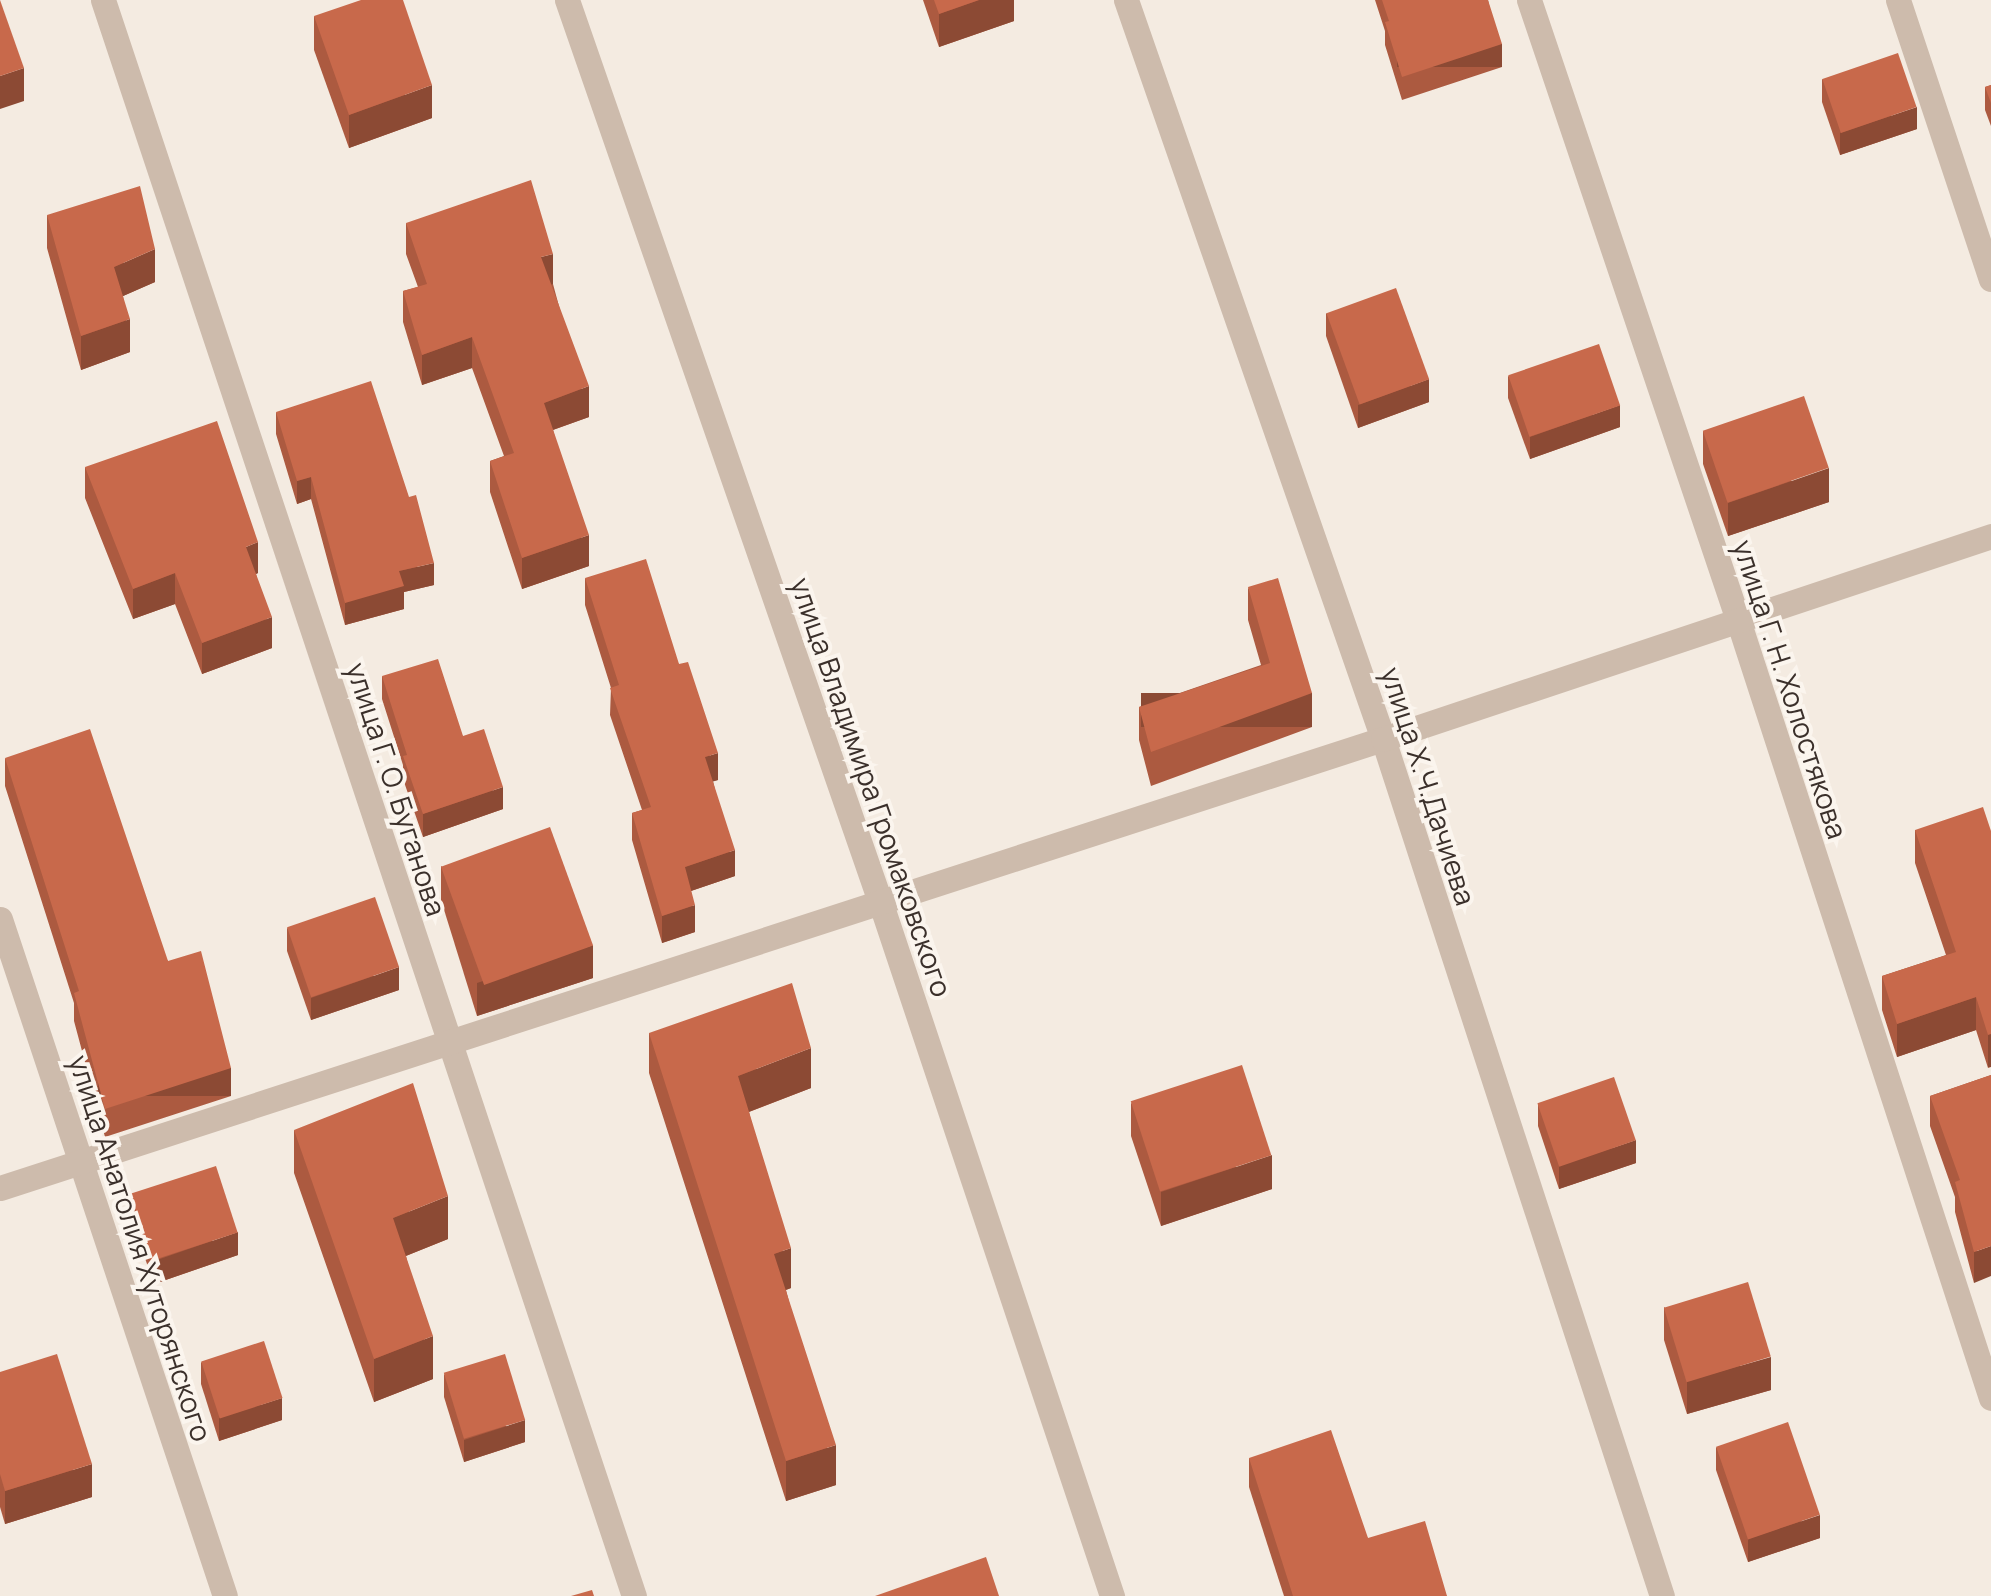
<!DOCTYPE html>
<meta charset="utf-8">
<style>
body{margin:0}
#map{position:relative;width:1991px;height:1596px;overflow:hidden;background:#f4ebe1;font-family:Manrope,sans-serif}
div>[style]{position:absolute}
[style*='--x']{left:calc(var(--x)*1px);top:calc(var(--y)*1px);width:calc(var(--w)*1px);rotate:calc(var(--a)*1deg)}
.minor>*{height:25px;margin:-12.5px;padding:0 12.5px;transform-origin:12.5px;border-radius:12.5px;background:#cdbbac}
.wall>*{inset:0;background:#ac5a40}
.shaded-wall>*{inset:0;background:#8c4a34;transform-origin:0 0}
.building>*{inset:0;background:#c8694b;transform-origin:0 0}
span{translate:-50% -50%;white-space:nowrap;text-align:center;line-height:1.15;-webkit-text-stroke:8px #fbf5ee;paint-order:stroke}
.street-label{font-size:28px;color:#3b302b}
</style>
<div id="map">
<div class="minor">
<i style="--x:103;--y:0;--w:1682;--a:71.6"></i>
<i style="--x:567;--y:0;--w:957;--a:70.85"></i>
<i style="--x:881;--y:904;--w:730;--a:71.54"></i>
<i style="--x:1126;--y:0;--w:782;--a:70.82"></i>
<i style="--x:1383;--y:739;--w:901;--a:71.97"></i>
<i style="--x:1529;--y:0;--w:654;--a:71.37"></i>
<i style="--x:1738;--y:620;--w:818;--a:71.99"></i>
<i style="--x:1898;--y:0;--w:294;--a:71.6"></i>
<i style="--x:0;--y:919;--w:713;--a:71.62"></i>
<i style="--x:0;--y:1188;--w:1454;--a:-17.99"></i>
<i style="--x:1383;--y:739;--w:641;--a:-18.46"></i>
</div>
<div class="wall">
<i style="clip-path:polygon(923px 0,1014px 0,1014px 21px,939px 47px)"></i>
<i style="clip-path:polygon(1375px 0,1488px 0,1502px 67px,1402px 100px,1385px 45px,1385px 31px)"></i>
<i style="clip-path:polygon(314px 16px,432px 118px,349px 148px,314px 50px)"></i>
<i style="clip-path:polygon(1822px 79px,1917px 129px,1840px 155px,1822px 102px)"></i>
<i style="clip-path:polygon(1991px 85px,1991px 126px,1985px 110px,1985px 87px)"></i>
<i style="clip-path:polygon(47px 215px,155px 282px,123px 296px,130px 352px,81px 370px,47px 248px)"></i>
<i style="clip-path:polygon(406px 223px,553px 284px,589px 417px,553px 430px,589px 566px,522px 589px,490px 492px,490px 461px,504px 456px,472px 368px,422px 385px,403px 322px,403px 291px,418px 287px,406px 254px)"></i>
<i style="clip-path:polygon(1326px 313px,1429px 402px,1358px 428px,1326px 336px)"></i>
<i style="clip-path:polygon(1508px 376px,1620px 427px,1530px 459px,1508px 398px)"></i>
<i style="clip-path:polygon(276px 412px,434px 585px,404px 592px,404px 609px,345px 625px,311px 499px,297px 504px,276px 434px)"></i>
<i style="clip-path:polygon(1703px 431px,1829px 502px,1728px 536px,1703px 464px)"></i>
<i style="clip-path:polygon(85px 467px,258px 573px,256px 574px,272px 648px,202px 674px,175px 604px,133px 619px,85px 498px)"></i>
<i style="clip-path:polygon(585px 578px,679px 664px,718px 780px,713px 781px,735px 876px,691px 891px,695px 932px,662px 943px,632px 840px,632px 813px,642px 810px,610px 715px,611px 688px,585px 605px)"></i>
<i style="clip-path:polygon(1248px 587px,1312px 727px,1151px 786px,1139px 740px,1139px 707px,1261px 665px,1248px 620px)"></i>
<i style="clip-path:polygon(382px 676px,463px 736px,503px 809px,423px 837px,403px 779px,403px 765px,382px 699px)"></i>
<i style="clip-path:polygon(5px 758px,168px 961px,231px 1096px,105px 1137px,74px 1021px,74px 1003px,5px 786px)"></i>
<i style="clip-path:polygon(1915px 830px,1991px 831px,1991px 1067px,1988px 1068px,1976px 1030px,1897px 1057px,1882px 1010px,1882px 976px,1946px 955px,1915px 863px)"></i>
<i style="clip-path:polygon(441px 866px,593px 978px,477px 1016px,441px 900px)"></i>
<i style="clip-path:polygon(287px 928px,399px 990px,311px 1020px,287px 951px)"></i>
<i style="clip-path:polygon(649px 1033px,811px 1088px,749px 1112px,791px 1288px,786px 1290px,836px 1485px,786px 1501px,649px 1073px)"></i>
<i style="clip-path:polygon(1991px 1075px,1974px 1283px,1955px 1212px,1955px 1197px,1930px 1126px,1930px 1096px)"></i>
<i style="clip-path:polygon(1131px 1103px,1272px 1189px,1161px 1226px,1131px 1136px)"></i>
<i style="clip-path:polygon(1538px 1104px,1636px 1163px,1559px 1189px,1538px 1126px)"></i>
<i style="clip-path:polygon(294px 1130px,448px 1239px,406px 1256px,433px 1379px,374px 1402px,294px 1173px)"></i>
<i style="clip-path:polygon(131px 1195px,238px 1255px,154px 1284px,131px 1218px)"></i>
<i style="clip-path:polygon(1664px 1307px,1771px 1390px,1687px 1414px,1664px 1340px)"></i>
<i style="clip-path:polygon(201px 1362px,282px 1420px,219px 1441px,201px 1384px)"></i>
<i style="clip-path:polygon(0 1372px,92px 1497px,5px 1524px,0 1507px)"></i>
<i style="clip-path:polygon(444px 1374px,525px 1442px,464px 1462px,444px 1397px)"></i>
<i style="clip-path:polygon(1716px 1447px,1820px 1538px,1748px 1562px,1716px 1470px)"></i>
<i style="clip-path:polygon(1249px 1458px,1368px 1538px,1447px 1596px,1284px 1596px,1249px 1487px)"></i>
</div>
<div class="shaded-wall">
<i style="clip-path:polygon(979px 0,1014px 0,1014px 21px,939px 47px,939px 14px)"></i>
<i style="left:1502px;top:44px;width:23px;height:105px;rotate:90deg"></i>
<i style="clip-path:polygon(24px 68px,24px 101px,0 109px,0 76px)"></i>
<i style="clip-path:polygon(432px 85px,432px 118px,349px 148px,349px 115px)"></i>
<i style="clip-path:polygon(1917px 107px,1917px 129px,1840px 155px,1840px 133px)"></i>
<i style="clip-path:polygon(155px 249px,155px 282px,114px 300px,114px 267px)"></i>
<i style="clip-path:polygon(553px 254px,553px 284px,541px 288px,541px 257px)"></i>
<i style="clip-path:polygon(130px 319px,130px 352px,81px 370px,81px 336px)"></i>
<i style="clip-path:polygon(472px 337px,472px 368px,422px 385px,422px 355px)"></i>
<i style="clip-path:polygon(1429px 379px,1429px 402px,1358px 428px,1358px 405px)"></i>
<i style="clip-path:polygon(589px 386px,589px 417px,544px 433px,544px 403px)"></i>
<i style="clip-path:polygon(1620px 405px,1620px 427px,1530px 459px,1530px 437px)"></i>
<i style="clip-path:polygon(1829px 468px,1829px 502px,1728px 536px,1728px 503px)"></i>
<i style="clip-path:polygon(311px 477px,311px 499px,297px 504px,297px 481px)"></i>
<i style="clip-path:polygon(589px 535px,589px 566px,522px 589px,522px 558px)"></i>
<i style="clip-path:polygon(258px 542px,258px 573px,246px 578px,246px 547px)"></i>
<i style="clip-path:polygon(434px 563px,434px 585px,404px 592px,404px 609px,345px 625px,345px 603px,399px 571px)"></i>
<i style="clip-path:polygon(175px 573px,175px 604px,133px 619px,133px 589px)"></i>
<i style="clip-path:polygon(272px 617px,272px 648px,202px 674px,202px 643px)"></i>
<i style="left:1312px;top:693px;width:34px;height:171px;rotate:90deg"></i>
<i style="clip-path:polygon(718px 753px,718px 780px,705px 784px,705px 757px)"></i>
<i style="clip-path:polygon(503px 787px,503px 809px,423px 837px,423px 814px)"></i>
<i style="clip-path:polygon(735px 850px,735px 876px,685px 893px,685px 867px)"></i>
<i style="clip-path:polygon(695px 905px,695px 932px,662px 943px,662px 916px)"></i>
<i style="clip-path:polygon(593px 945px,593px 978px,477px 1016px,477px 983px)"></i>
<i style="clip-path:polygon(399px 967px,399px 990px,311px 1020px,311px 998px)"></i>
<i style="clip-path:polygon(1976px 997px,1976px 1030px,1897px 1057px,1897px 1024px)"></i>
<i style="left:1991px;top:1034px;width:33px;height:3px;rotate:90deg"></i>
<i style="clip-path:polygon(811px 1048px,811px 1088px,738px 1116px,738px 1076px)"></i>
<i style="left:231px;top:1068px;width:28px;height:133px;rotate:90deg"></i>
<i style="clip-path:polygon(1636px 1140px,1636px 1163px,1559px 1189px,1559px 1166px)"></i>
<i style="clip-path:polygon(1272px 1155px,1272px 1189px,1161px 1226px,1161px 1192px)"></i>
<i style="clip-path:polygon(448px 1196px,448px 1239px,393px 1261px,393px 1218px)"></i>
<i style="clip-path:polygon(238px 1232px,238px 1255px,154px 1284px,154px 1261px)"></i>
<i style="clip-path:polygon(1991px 1246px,1991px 1276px,1974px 1283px,1974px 1252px)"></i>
<i style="clip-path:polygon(791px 1248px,791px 1288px,774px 1294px,774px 1254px)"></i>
<i style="clip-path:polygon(433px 1336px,433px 1379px,374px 1402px,374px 1359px)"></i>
<i style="clip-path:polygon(1771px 1357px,1771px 1390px,1687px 1414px,1687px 1381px)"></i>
<i style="clip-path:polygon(282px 1398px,282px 1420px,219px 1441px,219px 1418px)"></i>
<i style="clip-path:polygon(525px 1420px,525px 1442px,464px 1462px,464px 1440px)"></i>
<i style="clip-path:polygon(836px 1445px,836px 1485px,786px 1501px,786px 1461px)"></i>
<i style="clip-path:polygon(92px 1464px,92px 1497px,5px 1524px,5px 1491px)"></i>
<i style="clip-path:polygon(1820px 1515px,1820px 1538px,1748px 1562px,1748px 1539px)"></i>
</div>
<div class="building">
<i style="clip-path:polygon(0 0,24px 68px,0 76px)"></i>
<i style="clip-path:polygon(361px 0,403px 0,432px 85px,349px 115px,314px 16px)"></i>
<i style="clip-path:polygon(934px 0,979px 0,939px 14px)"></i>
<i style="clip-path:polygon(1382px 0,1488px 0,1502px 44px,1402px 77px,1385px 22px,1389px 21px)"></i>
<i style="left:1898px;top:53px;width:57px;height:80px;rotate:71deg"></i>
<i style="clip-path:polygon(1991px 85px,1991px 103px,1985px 87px)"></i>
<i style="clip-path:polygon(531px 180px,553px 254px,541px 257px,589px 386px,544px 403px,589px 535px,522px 558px,490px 461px,514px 453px,472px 337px,422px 355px,403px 291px,427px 284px,406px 223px)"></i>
<i style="clip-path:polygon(140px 186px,155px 249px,114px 267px,130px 319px,81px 336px,47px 215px)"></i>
<i style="left:1396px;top:288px;width:97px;height:74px;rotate:70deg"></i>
<i style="left:1599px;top:344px;width:65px;height:96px;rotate:71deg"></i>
<i style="clip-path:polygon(371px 381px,409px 497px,416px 495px,434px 563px,399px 571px,404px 586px,345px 603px,311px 477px,297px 481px,276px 412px)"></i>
<i style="left:1804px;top:396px;width:76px;height:107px;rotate:71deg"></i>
<i style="clip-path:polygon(217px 421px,258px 542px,246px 547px,272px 617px,202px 643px,175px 573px,133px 589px,85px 467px)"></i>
<i style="clip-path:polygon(646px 559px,679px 664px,688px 662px,718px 753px,705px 757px,735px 850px,685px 867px,695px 905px,662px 916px,632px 813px,651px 807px,610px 688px,619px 685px,585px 578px)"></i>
<i style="clip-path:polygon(1278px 578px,1312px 693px,1151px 752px,1139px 707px,1270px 663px,1248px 587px)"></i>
<i style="clip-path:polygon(438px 659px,463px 736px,484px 729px,503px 787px,423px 814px,403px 756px,407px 755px,382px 676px)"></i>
<i style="clip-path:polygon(90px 729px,168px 961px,201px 951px,231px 1068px,105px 1109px,74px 993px,79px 991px,5px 758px)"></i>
<i style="clip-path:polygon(1983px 807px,1991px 831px,1991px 1034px,1988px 1035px,1976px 997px,1897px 1024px,1882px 976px,1956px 952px,1915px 830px)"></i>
<i style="left:550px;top:827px;width:126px;height:116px;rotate:70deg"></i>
<i style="left:375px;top:897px;width:74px;height:93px;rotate:71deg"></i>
<i style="clip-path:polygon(792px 983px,811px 1048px,738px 1076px,791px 1248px,774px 1254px,836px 1445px,786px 1461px,649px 1033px)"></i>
<i style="left:1242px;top:1065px;width:95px;height:117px;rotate:72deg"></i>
<i style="clip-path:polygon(1991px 1075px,1991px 1246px,1974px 1252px,1955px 1182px,1960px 1180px,1930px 1096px)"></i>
<i style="left:1614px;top:1077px;width:67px;height:81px;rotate:71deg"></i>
<i style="clip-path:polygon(413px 1083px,448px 1196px,393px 1218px,433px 1336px,374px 1359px,294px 1130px)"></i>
<i style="left:216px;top:1166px;width:70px;height:90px;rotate:72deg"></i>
<i style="left:1748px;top:1282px;width:78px;height:88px;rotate:73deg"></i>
<i style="left:264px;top:1341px;width:60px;height:66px;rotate:72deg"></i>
<i style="clip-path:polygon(57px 1354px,92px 1464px,5px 1491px,0 1474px,0 1372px)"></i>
<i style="left:505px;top:1354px;width:69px;height:64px;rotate:73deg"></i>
<i style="left:1788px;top:1422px;width:98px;height:76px;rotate:71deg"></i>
<i style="clip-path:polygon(1331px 1430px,1368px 1538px,1425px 1521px,1447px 1596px,1293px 1596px,1249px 1458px)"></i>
<i style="clip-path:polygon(986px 1557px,999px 1596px,875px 1596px)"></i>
<i style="clip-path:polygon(592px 1590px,594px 1596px,571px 1596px)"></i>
</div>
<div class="street-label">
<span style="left:1791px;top:689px;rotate:72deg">улица Г. Н. Холостякова</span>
<span style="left:1429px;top:786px;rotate:72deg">улица Х.Ч.Дачиева</span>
<span style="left:872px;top:787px;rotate:71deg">улица Владимира Громаковского</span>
<span style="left:397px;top:789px;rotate:72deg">улица Г. О. Буганова</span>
<span style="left:141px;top:1248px;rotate:72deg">улица Анатолия Хуторянского</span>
</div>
</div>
